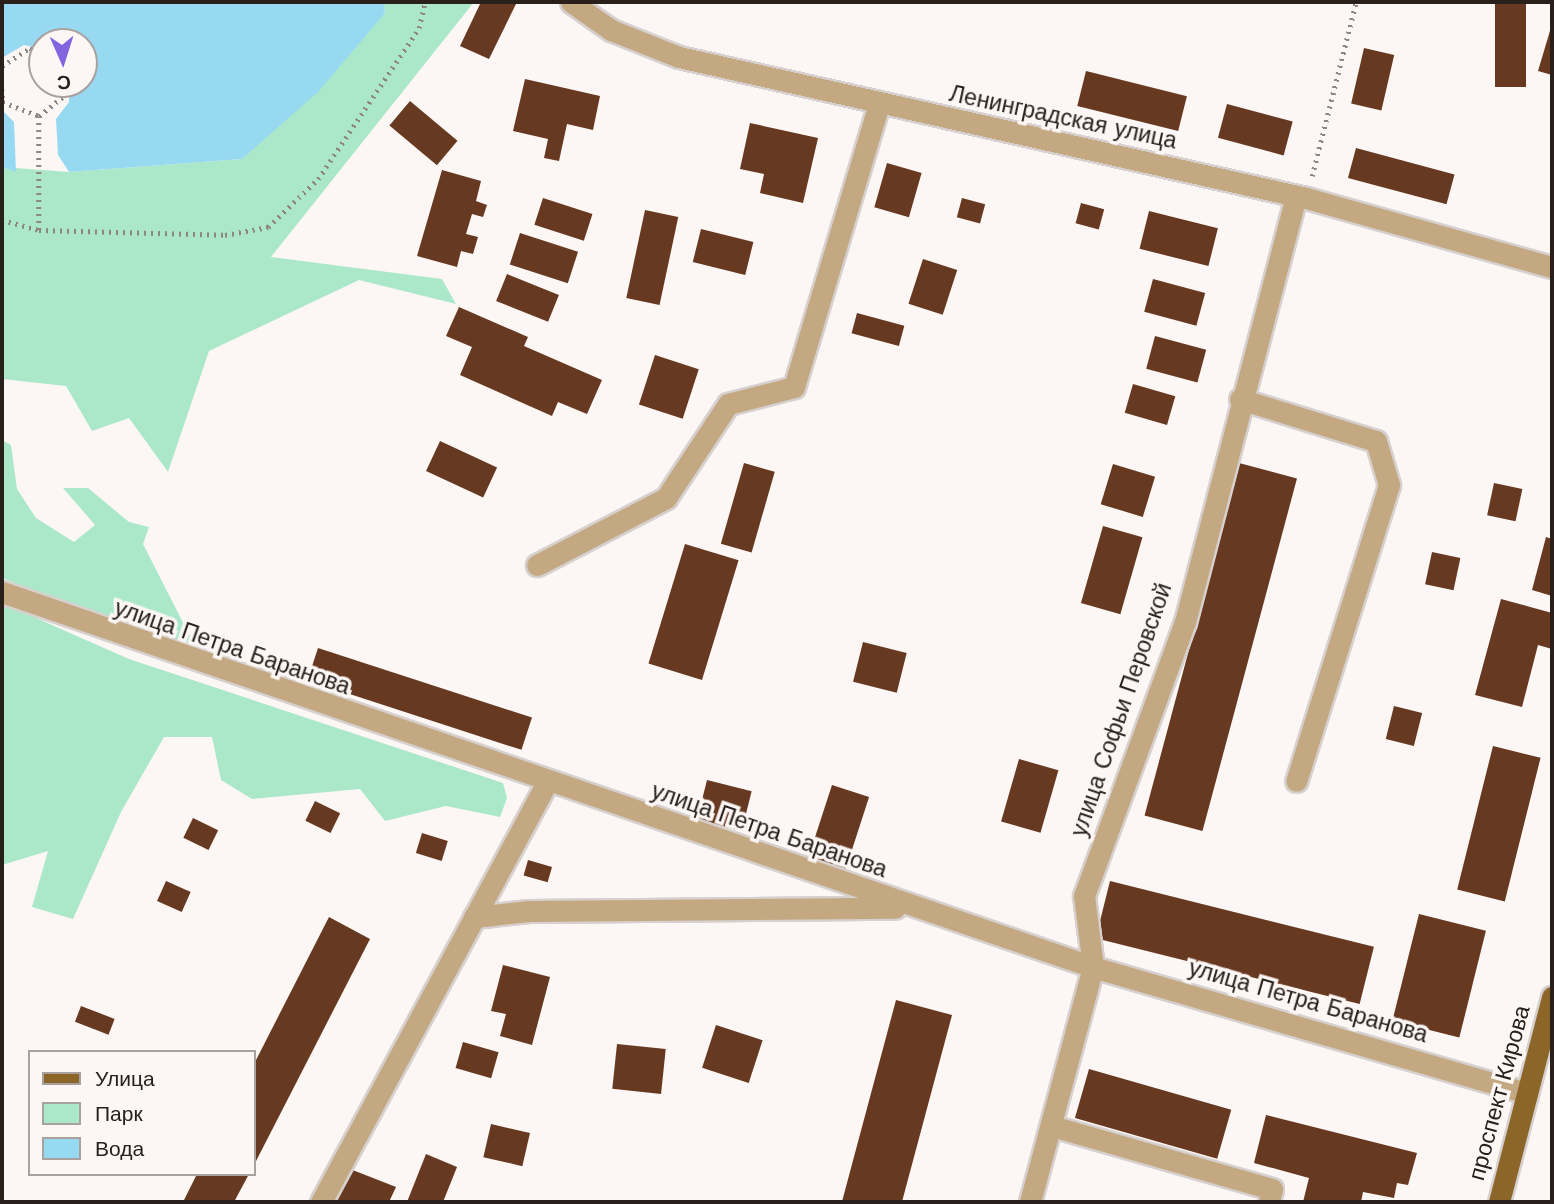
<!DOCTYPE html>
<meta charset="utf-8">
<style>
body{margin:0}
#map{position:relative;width:1554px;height:1204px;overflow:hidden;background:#fcf7f5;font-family:"Work Sans",sans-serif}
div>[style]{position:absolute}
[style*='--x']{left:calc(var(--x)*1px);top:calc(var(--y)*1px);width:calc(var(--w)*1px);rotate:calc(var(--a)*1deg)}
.green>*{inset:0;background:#abe7c9}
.water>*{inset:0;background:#98d9f2}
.building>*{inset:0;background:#673921;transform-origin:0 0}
.path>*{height:4.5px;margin-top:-2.25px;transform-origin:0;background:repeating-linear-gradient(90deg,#8e8683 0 2px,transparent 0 7px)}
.roads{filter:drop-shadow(2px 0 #d6d0ce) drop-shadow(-2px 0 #d6d0ce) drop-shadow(0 2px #d6d0ce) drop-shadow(0 -2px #d6d0ce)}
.minor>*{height:21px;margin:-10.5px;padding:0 10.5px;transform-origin:10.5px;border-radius:10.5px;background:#c3a882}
.major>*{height:21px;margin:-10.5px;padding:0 10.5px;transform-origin:10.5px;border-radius:10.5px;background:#8c6529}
span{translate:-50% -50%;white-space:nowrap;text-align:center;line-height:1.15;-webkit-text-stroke:7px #fcf7f5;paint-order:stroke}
.street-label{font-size:23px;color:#29201c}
.frame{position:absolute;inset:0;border:4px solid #29201c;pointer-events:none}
.legend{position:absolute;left:28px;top:1050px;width:228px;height:126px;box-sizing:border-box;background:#fcf7f5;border:2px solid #a8a19e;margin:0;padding:9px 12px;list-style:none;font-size:21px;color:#29201c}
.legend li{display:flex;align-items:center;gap:14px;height:35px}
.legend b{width:35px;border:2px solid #a8a19e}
.north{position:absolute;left:28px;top:28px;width:70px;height:70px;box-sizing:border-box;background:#fcf7f5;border:2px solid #a8a19e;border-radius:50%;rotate:177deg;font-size:19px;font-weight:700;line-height:28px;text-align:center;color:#29201c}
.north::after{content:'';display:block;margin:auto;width:24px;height:32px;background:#8364df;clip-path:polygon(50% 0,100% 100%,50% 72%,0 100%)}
</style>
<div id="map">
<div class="green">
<i style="clip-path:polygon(384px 2px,474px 2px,271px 257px,442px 279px,456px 304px,359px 280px,209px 351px,168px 472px,129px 418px,92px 431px,66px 386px,2px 379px,2px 167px,69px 172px,242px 159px,385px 13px)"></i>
<i style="clip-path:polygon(2px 440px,11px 445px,17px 489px,36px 518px,74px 542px,95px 525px,63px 488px,88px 488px,129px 522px,149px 527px,143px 544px,199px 654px,2px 578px)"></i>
<i style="clip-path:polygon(2px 603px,129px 659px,503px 783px,507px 798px,500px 817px,446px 806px,385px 821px,360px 789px,252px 799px,221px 780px,212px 737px,164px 737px,121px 812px,73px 919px,32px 907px,48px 851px,2px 865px)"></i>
</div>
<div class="water">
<i style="clip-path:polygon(2px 2px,384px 2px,385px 13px,318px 92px,242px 159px,69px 172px,58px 155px,56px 119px,69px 102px,69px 84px,84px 84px,84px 42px,42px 42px,42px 49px,24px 45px,2px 58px)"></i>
<i style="clip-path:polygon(2px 110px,14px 122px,16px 172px,2px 167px)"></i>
</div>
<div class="building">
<i style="clip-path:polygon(481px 2px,516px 4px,489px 59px,460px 46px)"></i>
<i style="left:1495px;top:2px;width:31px;height:85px"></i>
<i style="clip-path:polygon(1552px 24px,1552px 75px,1538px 71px)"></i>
<i style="left:1364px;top:48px;width:31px;height:57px;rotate:13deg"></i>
<i style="left:1086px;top:71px;width:104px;height:36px;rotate:14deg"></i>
<i style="clip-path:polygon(525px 79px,600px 96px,593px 130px,567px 124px,559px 161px,544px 158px,548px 139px,513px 131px)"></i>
<i style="left:410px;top:101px;width:62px;height:32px;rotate:40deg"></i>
<i style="left:1227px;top:104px;width:68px;height:35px;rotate:15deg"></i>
<i style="clip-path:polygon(750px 123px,818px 138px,803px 203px,760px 193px,764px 174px,740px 169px)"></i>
<i style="left:1356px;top:148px;width:102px;height:31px;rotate:15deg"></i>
<i style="left:887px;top:163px;width:36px;height:46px;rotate:16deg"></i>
<i style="clip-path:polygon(442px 170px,481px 181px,476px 201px,487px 205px,483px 217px,472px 214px,466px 234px,478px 237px,473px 254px,461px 251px,457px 267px,417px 256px)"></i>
<i style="left:543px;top:198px;width:52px;height:28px;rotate:18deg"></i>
<i style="left:962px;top:198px;width:24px;height:20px;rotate:15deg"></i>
<i style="left:1081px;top:203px;width:24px;height:21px;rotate:15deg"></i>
<i style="left:645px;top:210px;width:34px;height:90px;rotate:12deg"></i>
<i style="left:1149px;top:211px;width:71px;height:39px;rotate:14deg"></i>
<i style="left:701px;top:229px;width:54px;height:34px;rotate:14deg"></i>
<i style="left:520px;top:233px;width:61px;height:33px;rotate:18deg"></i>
<i style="left:923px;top:259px;width:36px;height:47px;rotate:18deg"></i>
<i style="left:507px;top:274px;width:56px;height:29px;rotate:22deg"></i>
<i style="left:1153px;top:279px;width:54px;height:34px;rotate:15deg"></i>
<i style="clip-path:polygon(459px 307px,528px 337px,524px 346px,602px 380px,587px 414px,558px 402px,552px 416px,460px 375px,472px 347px,446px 336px)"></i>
<i style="left:857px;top:313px;width:49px;height:21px;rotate:15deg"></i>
<i style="left:1155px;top:336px;width:53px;height:34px;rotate:15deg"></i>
<i style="left:655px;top:355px;width:46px;height:52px;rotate:18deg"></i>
<i style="left:1133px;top:384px;width:44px;height:30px;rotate:16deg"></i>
<i style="left:440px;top:441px;width:63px;height:33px;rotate:25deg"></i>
<i style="left:744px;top:463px;width:32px;height:84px;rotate:16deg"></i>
<i style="left:1239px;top:463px;width:60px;height:365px;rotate:15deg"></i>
<i style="left:1113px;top:464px;width:44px;height:42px;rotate:17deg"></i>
<i style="left:1494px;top:483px;width:29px;height:33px;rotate:12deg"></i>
<i style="left:1103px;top:526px;width:41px;height:80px;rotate:16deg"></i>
<i style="clip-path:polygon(1546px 537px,1552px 539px,1552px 596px,1532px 590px)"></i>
<i style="left:685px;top:544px;width:56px;height:125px;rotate:17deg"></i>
<i style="left:1432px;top:552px;width:29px;height:33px;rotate:12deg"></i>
<i style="clip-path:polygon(1501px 599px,1552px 613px,1552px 649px,1538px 645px,1522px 707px,1475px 695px)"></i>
<i style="left:863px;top:642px;width:45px;height:41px;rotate:14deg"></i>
<i style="left:318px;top:648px;width:225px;height:34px;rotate:18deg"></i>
<i style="left:1394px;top:706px;width:29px;height:34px;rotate:14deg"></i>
<i style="left:1493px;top:746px;width:49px;height:148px;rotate:14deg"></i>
<i style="left:1019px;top:759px;width:41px;height:65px;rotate:16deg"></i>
<i style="left:707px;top:780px;width:46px;height:41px;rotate:14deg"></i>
<i style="left:832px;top:785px;width:39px;height:80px;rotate:18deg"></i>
<i style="left:315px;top:801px;width:28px;height:22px;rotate:26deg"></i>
<i style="left:193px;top:818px;width:28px;height:22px;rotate:26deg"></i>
<i style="left:422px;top:833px;width:27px;height:21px;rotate:17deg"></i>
<i style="left:528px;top:860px;width:25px;height:16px;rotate:16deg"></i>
<i style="left:166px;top:881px;width:27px;height:22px;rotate:24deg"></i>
<i style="left:1110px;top:881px;width:272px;height:59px;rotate:14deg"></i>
<i style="left:1419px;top:914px;width:69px;height:110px;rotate:14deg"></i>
<i style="clip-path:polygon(329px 917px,370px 939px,254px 1165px,254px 1064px)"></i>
<i style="clip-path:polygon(503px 965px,550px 977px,532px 1045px,500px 1036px,506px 1014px,491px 1011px)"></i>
<i style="left:896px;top:1000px;width:58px;height:209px;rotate:15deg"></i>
<i style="left:81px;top:1006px;width:36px;height:17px;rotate:21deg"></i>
<i style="left:716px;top:1025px;width:49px;height:45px;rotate:18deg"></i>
<i style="left:463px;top:1042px;width:37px;height:27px;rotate:16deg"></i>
<i style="left:617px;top:1044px;width:49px;height:45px;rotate:6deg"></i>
<i style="left:1089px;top:1069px;width:148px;height:51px;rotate:16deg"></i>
<i style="clip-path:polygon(1266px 1115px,1417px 1153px,1408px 1185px,1397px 1183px,1394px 1198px,1363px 1192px,1361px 1202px,1303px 1202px,1309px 1178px,1254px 1163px)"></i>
<i style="left:491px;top:1124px;width:40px;height:34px;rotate:13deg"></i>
<i style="clip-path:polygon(426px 1154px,457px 1167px,443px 1202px,407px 1202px)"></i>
<i style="clip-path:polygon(345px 1167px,396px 1187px,389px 1202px,331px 1202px)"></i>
<i style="clip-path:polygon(197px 1174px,249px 1174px,234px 1202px,183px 1202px)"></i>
</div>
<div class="path">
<i style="--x:2;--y:66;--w:33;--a:-33"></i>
<i style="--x:30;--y:48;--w:13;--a:27"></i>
<i style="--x:2;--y:89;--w:13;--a:86"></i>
<i style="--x:3;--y:102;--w:39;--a:21"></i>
<i style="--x:39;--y:116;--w:114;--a:90"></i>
<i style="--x:39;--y:116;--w:32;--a:-39"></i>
<i style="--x:64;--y:96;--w:12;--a:-90"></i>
<i style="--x:1312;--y:176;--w:179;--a:-75.8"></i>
<i style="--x:2;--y:220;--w:38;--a:15"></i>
<i style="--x:39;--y:230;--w:186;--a:1.5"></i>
<i style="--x:225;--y:235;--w:44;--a:-10.5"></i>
<i style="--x:268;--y:227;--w:69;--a:-43.8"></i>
<i style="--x:318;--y:179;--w:182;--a:-56.2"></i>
<i style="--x:419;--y:28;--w:27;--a:-77"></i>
</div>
<div class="roads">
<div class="minor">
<i style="--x:571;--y:2;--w:49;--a:35"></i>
<i style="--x:611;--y:30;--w:73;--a:21.7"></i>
<i style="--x:679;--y:57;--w:643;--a:12.67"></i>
<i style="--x:1306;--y:198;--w:255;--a:15.7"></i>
<i style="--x:1240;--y:399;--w:142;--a:17.2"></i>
<i style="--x:1376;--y:441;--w:46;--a:73.5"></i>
<i style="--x:1389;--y:485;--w:310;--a:107.4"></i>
<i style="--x:537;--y:565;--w:145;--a:-27.4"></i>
<i style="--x:666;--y:498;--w:113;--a:-56.6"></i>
<i style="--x:728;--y:404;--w:68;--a:-14.4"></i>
<i style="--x:794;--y:387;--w:295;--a:-73.3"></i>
<i style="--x:2;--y:592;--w:1154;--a:18.97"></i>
<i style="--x:1093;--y:967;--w:452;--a:16.2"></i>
<i style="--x:474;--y:917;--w:55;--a:-6.2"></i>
<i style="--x:529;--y:911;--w:366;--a:-0.5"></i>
<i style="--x:1052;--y:1126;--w:229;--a:16"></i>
<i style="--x:1272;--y:1189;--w:13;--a:103"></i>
<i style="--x:321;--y:1202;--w:476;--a:-61.7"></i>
<i style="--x:1030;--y:1202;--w:243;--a:-75"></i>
<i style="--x:1093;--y:967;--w:72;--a:-97.2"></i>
<i style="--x:1084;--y:896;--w:292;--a:-69.8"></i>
<i style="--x:1185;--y:622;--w:440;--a:-75.4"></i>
</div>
<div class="major">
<i style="--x:1499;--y:1202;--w:212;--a:-75.5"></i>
</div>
</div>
<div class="street-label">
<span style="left:1063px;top:118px;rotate:12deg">Ленинградская улица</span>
<span style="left:232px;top:648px;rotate:19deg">улица Петра Баранова</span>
<span style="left:1122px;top:710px;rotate:-71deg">улица Софьи Перовской</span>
<span style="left:769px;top:831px;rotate:19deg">улица Петра Баранова</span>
<span style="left:1308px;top:1002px;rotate:16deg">улица Петра Баранова</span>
<span style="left:1500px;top:1093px;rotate:-75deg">проспект Кирова</span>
</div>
<div class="frame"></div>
<ul class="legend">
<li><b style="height:9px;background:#8c6529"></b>Улица</li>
<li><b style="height:19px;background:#abe7c9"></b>Парк</li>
<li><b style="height:19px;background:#98d9f2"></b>Вода</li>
</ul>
<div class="north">С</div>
</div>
